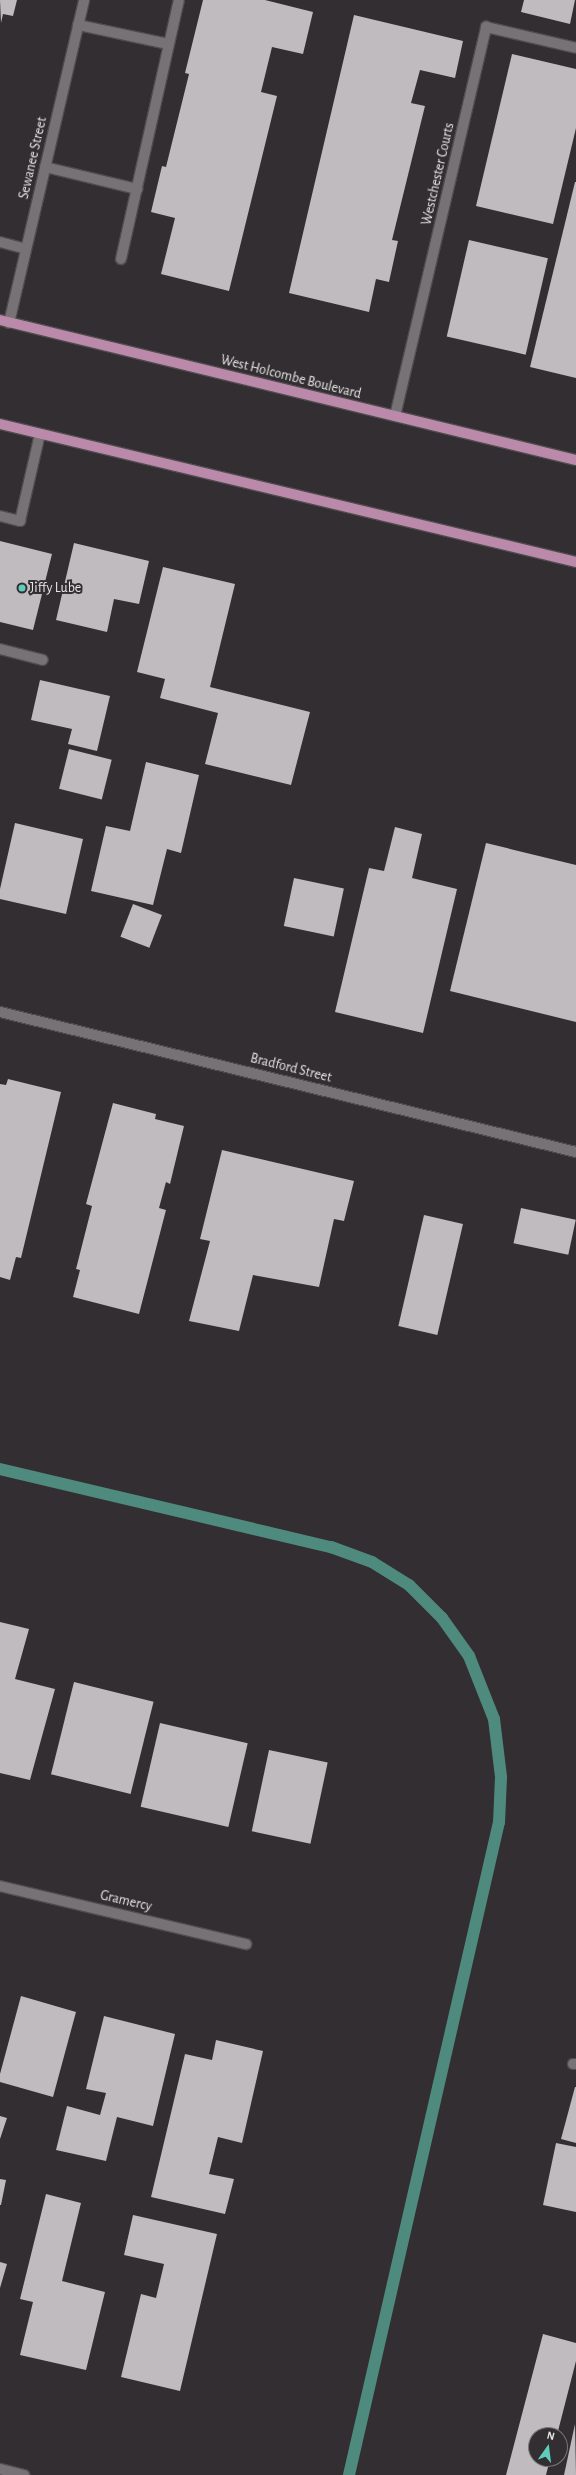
<!DOCTYPE html>
<style>
body{margin:0}
#map{position:relative;width:576px;height:2475px;overflow:hidden;background:#322e31;font-family:"Alegreya Sans",sans-serif}
div>[style]{position:absolute}
[style*='--x']{left:calc(var(--x)*1px);top:calc(var(--y)*1px);width:calc(var(--w)*1px);rotate:calc(var(--a)*1deg)}
.stream>*{height:12px;margin:-6px;padding:0 6px;transform-origin:6px;border-radius:6px;background:#4f8a7e}
.building>*{inset:0;background:#c0bbbe;transform-origin:0 0}
.roads{filter:drop-shadow(1px 0 #4f4c4e) drop-shadow(-1px 0 #4f4c4e) drop-shadow(0 1px #4f4c4e) drop-shadow(0 -1px #4f4c4e)}
.service>*{height:10px;margin:-5px;padding:0 5px;transform-origin:5px;border-radius:5px;background:#777275}
.minor>*{height:10px;margin:-5px;padding:0 5px;transform-origin:5px;border-radius:5px;background:#777275}
.primary>*{height:10px;margin:-5px;padding:0 5px;transform-origin:5px;border-radius:5px;background:#bb89aa}
.dots>*{width:11px;height:11px;translate:-50% -50%;box-sizing:border-box;border:2px solid #322e31;border-radius:50%}
span{translate:-50% -50%;white-space:nowrap;text-align:center;line-height:1.15;-webkit-text-stroke:4px #322e31;paint-order:stroke}
.street-label{font-size:14px;color:#e7e5e6}
.poi-label{font-size:14px;color:#e7e5e6}
.left{translate:0 -50%;text-align:left}
.north{position:absolute;left:528px;top:2427px;width:40px;height:40px;box-sizing:border-box;background:#322e31;border:1px solid #7a7779;border-radius:50%;rotate:14deg;font-size:11px;font-weight:700;line-height:16px;text-align:center;color:#e7e5e6}
.north::after{content:'';display:block;margin:auto;width:14px;height:18px;background:#5dceb9;clip-path:polygon(50% 0,100% 100%,50% 72%,0 100%)}
</style>
<div id="map">
<div class="stream">
<i style="--x:0;--y:1469;--w:340;--a:13.3"></i>
<i style="--x:331;--y:1547;--w:44;--a:20.1"></i>
<i style="--x:372;--y:1562;--w:44;--a:31.9"></i>
<i style="--x:409;--y:1585;--w:47;--a:45"></i>
<i style="--x:442;--y:1618;--w:47;--a:54.6"></i>
<i style="--x:469;--y:1656;--w:68;--a:68.4"></i>
<i style="--x:494;--y:1719;--w:58;--a:83.1"></i>
<i style="--x:501;--y:1777;--w:45;--a:92.5"></i>
<i style="--x:499;--y:1822;--w:670;--a:102.94"></i>
</div>
<div class="building">
<i style="clip-path:polygon(0 0,17px 0,13px 16px,3px 14px,1px 23px)"></i>
<i style="clip-path:polygon(203px 0,265px 0,313px 12px,303px 54px,272px 47px,261px 92px,277px 96px,229px 291px,161px 274px,175px 218px,151px 212px,162px 166px,166px 167px,189px 74px,185px 73px)"></i>
<i style="clip-path:polygon(524px 0,575px 0,570px 24px,521px 12px)"></i>
<i style="clip-path:polygon(354px 15px,463px 41px,455px 78px,420px 70px,411px 103px,425px 106px,392px 240px,398px 241px,389px 282px,376px 279px,369px 312px,289px 293px)"></i>
<i style="clip-path:polygon(512px 54px,576px 69px,576px 128px,553px 224px,476px 206px)"></i>
<i style="clip-path:polygon(575px 182px,576px 182px,576px 378px,530px 367px)"></i>
<i style="left:469px;top:240px;width:81px;height:99px;rotate:13deg"></i>
<i style="clip-path:polygon(0 541px,52px 554px,33px 630px,0 622px)"></i>
<i style="clip-path:polygon(74px 543px,149px 561px,139px 604px,114px 599px,107px 632px,56px 620px)"></i>
<i style="clip-path:polygon(163px 567px,235px 584px,210px 687px,310px 712px,291px 785px,205px 764px,218px 713px,160px 698px,165px 679px,137px 672px)"></i>
<i style="clip-path:polygon(40px 680px,110px 696px,97px 751px,68px 744px,72px 729px,31px 720px)"></i>
<i style="left:69px;top:749px;width:44px;height:41px;rotate:14deg"></i>
<i style="clip-path:polygon(146px 762px,199px 775px,181px 853px,167px 849px,153px 905px,91px 891px,106px 826px,130px 831px)"></i>
<i style="clip-path:polygon(15px 823px,83px 839px,66px 914px,0 899px,0 889px)"></i>
<i style="clip-path:polygon(395px 827px,422px 834px,412px 878px,457px 889px,423px 1033px,335px 1012px,369px 868px,384px 871px)"></i>
<i style="clip-path:polygon(486px 843px,576px 865px,576px 1022px,450px 991px)"></i>
<i style="left:294px;top:878px;width:51px;height:49px;rotate:12deg"></i>
<i style="left:133px;top:904px;width:31px;height:35px;rotate:21deg"></i>
<i style="clip-path:polygon(8px 1079px,61px 1092px,21px 1258px,16px 1257px,10px 1280px,0 1277px,0 1084px,6px 1085px)"></i>
<i style="clip-path:polygon(113px 1103px,156px 1114px,155px 1119px,184px 1126px,170px 1184px,166px 1182px,159px 1208px,166px 1210px,139px 1314px,73px 1297px,80px 1270px,76px 1269px,92px 1206px,86px 1204px)"></i>
<i style="clip-path:polygon(222px 1150px,354px 1181px,344px 1221px,334px 1219px,319px 1287px,253px 1275px,239px 1331px,189px 1321px,210px 1241px,200px 1239px)"></i>
<i style="left:521px;top:1208px;width:56px;height:36px;rotate:12deg"></i>
<i style="left:424px;top:1215px;width:40px;height:114px;rotate:13deg"></i>
<i style="clip-path:polygon(0 1622px,29px 1629px,15px 1679px,55px 1689px,30px 1780px,0 1773px)"></i>
<i style="left:74px;top:1682px;width:82px;height:95px;rotate:14deg"></i>
<i style="left:160px;top:1723px;width:90px;height:86px;rotate:13deg"></i>
<i style="left:269px;top:1750px;width:60px;height:83px;rotate:12deg"></i>
<i style="clip-path:polygon(21px 1996px,76px 2012px,53px 2097px,0 2082px,0 2074px)"></i>
<i style="clip-path:polygon(104px 2016px,175px 2034px,153px 2126px,117px 2117px,106px 2161px,56px 2150px,67px 2106px,100px 2115px,106px 2093px,86px 2089px)"></i>
<i style="clip-path:polygon(216px 2040px,263px 2051px,242px 2143px,218px 2137px,209px 2174px,234px 2179px,225px 2214px,151px 2197px,185px 2054px,212px 2060px)"></i>
<i style="clip-path:polygon(575px 2087px,576px 2087px,576px 2143px,561px 2139px)"></i>
<i style="clip-path:polygon(0 2116px,7px 2118px,0 2139px)"></i>
<i style="clip-path:polygon(556px 2143px,576px 2147px,576px 2212px,543px 2205px)"></i>
<i style="clip-path:polygon(0 2179px,6px 2180px,1px 2205px,0 2205px)"></i>
<i style="clip-path:polygon(46px 2194px,81px 2203px,62px 2281px,105px 2292px,86px 2370px,20px 2355px,33px 2302px,20px 2299px)"></i>
<i style="clip-path:polygon(133px 2215px,217px 2234px,180px 2391px,121px 2377px,141px 2294px,156px 2298px,164px 2264px,124px 2255px)"></i>
<i style="clip-path:polygon(0 2262px,7px 2264px,0 2288px)"></i>
<i style="clip-path:polygon(543px 2334px,576px 2343px,576px 2361px,557px 2435px,536px 2435px,536px 2459px,550px 2459px,546px 2475px,506px 2475px)"></i>
<i style="clip-path:polygon(575px 2424px,576px 2475px,564px 2475px)"></i>
</div>
<div class="roads">
<div class="service">
<i style="--x:78;--y:25;--w:92;--a:11.9"></i>
<i style="--x:45;--y:167;--w:95;--a:13.4"></i>
<i style="--x:0;--y:242;--w:27;--a:15"></i>
<i style="--x:121;--y:259;--w:265;--a:-77.4"></i>
<i style="--x:395;--y:416;--w:400;--a:-76.8"></i>
<i style="--x:486;--y:27;--w:92;--a:13.1"></i>
<i style="--x:0;--y:516;--w:21;--a:14"></i>
<i style="--x:20;--y:521;--w:89;--a:-77.1"></i>
<i style="--x:0;--y:649;--w:44;--a:14.3"></i>
</div>
<div class="minor">
<i style="--x:9;--y:323;--w:332;--a:-76.9"></i>
<i style="--x:0;--y:1012;--w:593;--a:13.66"></i>
<i style="--x:0;--y:1886;--w:253;--a:13.3"></i>
<i style="--x:573;--y:2064;--w:3;--a:0"></i>
<i style="--x:0;--y:2469;--w:25;--a:14"></i>
</div>
<div class="primary">
<i style="--x:0;--y:320;--w:593;--a:13.66"></i>
<i style="--x:0;--y:424;--w:592;--a:13.47"></i>
</div>
</div>
<div class="dots">
<i style="left:22px;top:588px;background:#5dceb9"></i>
</div>
<div class="street-label">
<span style="left:33px;top:158px;rotate:-77deg">Sewanee Street</span>
<span style="left:438px;top:174px;rotate:-77deg">Westchester Courts</span>
<span style="left:291px;top:377px;rotate:14deg">West Holcombe Boulevard</span>
<span style="left:291px;top:1068px;rotate:14deg">Bradford Street</span>
<span style="left:126px;top:1901px;rotate:13deg">Gramercy</span>
</div>
<div class="poi-label">
<span class="left" style="left:30px;top:588px">Jiffy Lube</span>
</div>
<div class="north">N</div>
</div>
